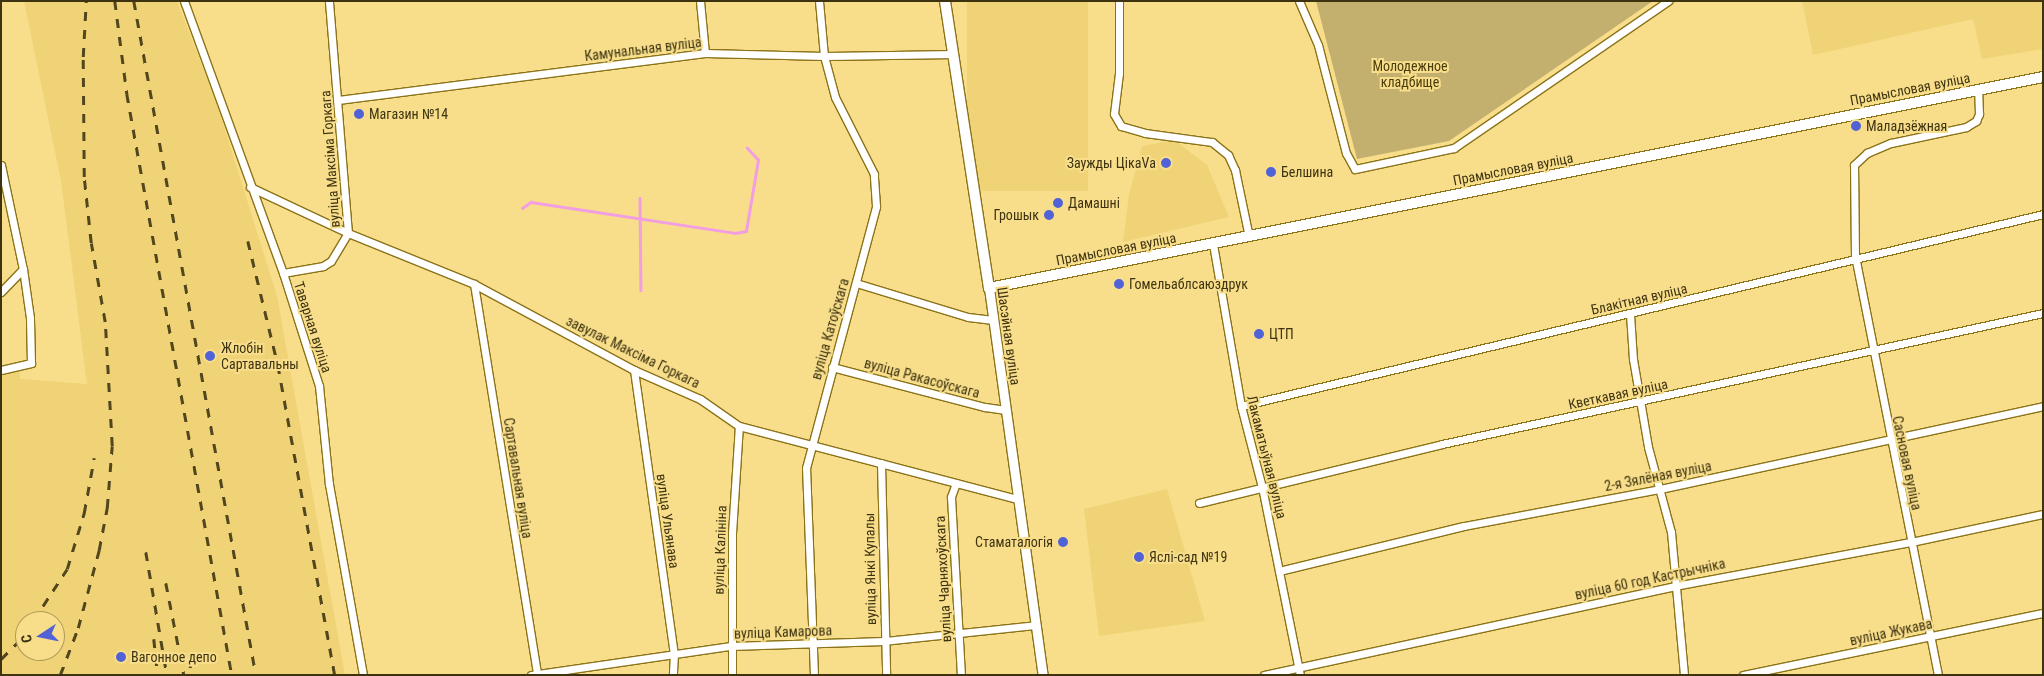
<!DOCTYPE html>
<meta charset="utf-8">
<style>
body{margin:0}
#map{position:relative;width:2044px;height:676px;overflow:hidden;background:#f8de8b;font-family:"Roboto Condensed",sans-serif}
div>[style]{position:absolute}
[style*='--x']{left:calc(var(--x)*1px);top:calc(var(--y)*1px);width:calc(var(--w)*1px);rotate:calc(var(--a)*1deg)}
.built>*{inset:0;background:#efd376;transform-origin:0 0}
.green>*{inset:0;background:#c4b06e}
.stream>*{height:2.5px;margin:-1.25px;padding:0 1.25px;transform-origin:1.25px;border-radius:1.25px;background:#f19ee3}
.roads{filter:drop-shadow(1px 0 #8b7318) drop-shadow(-1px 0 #8b7318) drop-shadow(0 1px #8b7318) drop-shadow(0 -1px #8b7318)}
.minor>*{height:7px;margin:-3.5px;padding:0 3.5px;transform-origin:3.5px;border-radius:3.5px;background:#fff}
.tertiary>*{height:9px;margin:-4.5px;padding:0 4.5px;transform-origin:4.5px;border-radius:4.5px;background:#fff}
.secondary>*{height:10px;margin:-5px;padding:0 5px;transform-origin:5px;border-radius:5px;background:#fff}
.rail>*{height:2.5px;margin-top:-1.25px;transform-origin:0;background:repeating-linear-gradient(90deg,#52461d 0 9px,transparent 0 18px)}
.dots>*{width:14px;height:14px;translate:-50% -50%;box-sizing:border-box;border:2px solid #f8de8b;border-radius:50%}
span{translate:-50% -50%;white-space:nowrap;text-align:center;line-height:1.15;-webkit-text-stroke:4px #f8de8b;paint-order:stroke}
.street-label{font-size:14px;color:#3e3310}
.park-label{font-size:14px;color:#493c0d}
.poi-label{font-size:14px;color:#3e3310}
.left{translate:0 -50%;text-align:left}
.right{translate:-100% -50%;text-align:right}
.frame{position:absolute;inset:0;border:2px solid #3e3310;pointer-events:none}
.north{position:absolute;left:15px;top:611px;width:50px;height:50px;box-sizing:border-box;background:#f8de8b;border:1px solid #ae9a5a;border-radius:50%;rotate:259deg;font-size:14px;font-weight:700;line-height:20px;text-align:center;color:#3e3310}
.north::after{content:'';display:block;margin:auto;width:18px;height:22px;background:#5162d7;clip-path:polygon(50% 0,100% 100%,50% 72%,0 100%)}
</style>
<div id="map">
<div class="built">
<i style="clip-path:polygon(evenodd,24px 1px,177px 1px,217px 104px,277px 296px,345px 675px,1px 675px,1px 374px,20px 372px,20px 379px,87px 384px,61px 181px,24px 1px,25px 621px,55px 621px,55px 651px,25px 651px,25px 621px)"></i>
<i style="left:967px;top:1px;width:121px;height:190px"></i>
<i style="clip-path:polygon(1802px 1px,2043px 1px,2043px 49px,1982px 59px,1973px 19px,1813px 55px)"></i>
<i style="clip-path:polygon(1174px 140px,1207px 165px,1229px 217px,1123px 242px,1129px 195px,1142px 146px)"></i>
<i style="clip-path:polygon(1167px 489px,1205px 621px,1099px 636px,1084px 509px)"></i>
</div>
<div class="green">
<i style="clip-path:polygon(1316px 1px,1653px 1px,1449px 141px,1357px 159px)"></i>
</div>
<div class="stream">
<i style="--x:640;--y:198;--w:92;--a:89.4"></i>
<i style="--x:522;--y:208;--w:11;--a:-34"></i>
<i style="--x:531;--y:202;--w:206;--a:8.6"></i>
<i style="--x:735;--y:233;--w:11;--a:-10"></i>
<i style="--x:746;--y:231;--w:72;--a:-80.4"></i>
<i style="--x:758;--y:160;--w:16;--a:-133"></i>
</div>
<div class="roads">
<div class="minor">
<i style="--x:184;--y:1;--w:289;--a:70"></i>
<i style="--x:283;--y:273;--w:119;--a:72.3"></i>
<i style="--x:319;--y:386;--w:99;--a:84.2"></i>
<i style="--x:329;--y:484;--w:194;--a:79.9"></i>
<i style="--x:700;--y:1;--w:52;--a:84.5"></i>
<i style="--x:1119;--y:1;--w:72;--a:90"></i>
<i style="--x:1119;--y:73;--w:41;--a:97"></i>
<i style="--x:1114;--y:114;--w:14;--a:60"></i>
<i style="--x:1121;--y:126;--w:25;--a:16"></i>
<i style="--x:1145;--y:133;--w:68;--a:7.7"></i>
<i style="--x:1212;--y:142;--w:21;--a:39"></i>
<i style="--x:1228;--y:155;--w:17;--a:65"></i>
<i style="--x:1235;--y:170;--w:68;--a:78.2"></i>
<i style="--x:1299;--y:1;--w:48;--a:66.6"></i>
<i style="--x:1318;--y:45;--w:112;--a:75.5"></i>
<i style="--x:1346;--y:153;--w:18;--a:61"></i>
<i style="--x:1355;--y:169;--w:101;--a:-12"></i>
<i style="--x:1454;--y:148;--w:260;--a:-34.5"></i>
<i style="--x:338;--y:100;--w:370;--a:-7.3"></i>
<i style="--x:705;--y:53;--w:119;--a:1.4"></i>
<i style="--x:824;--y:56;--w:130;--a:-0.9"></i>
<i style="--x:1;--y:165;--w:106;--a:78.1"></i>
<i style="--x:23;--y:269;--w:32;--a:134"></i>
<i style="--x:250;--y:187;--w:108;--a:25.1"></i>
<i style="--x:348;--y:233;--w:136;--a:22"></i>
<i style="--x:474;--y:284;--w:182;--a:28.3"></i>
<i style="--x:634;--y:370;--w:72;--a:23.7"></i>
<i style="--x:700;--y:399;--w:47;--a:34.7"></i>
<i style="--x:739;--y:426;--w:288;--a:14.7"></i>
<i style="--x:1213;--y:244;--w:164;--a:80.2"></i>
<i style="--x:1241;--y:406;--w:84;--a:75.5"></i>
<i style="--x:1262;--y:487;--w:192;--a:78.6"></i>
<i style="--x:283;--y:273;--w:41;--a:-9.9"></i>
<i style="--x:323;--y:266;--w:9;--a:-32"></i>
<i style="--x:331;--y:261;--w:33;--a:-59"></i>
<i style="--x:348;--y:233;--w:233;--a:-94.7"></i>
<i style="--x:856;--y:283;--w:117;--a:16.9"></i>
<i style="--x:968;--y:317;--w:25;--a:7"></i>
<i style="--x:474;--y:284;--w:396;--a:80.8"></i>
<i style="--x:1630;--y:314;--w:45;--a:86.2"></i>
<i style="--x:1633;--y:359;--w:89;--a:80.3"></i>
<i style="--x:1648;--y:447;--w:88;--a:74.9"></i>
<i style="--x:1671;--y:532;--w:144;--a:84.8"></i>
<i style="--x:832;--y:367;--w:158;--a:14.7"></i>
<i style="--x:985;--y:407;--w:21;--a:8"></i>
<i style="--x:1;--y:370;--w:31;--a:-13"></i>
<i style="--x:31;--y:363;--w:45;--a:-91.3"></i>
<i style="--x:30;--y:318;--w:49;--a:-98.1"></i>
<i style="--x:634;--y:370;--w:286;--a:82"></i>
<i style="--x:674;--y:653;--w:22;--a:93"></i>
<i style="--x:1241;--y:406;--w:825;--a:-13.46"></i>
<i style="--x:881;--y:463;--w:212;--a:88.6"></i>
<i style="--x:956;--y:483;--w:15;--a:110"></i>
<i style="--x:951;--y:497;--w:178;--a:86.8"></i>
<i style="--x:1199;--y:503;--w:250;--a:-13.6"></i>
<i style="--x:1442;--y:444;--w:615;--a:-12.3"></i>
<i style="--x:1279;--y:571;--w:190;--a:-13.7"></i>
<i style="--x:1464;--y:526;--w:199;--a:-10.7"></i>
<i style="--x:1660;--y:489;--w:392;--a:-12.2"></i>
<i style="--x:531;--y:675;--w:202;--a:-8.3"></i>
<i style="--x:731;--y:646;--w:153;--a:-1.9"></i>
<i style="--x:884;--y:641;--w:153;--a:-6"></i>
<i style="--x:732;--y:675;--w:142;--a:-90"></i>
<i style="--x:732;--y:533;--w:107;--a:-86.3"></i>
<i style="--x:814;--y:675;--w:207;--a:-92.2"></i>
<i style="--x:806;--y:468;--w:271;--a:-75"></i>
<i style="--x:876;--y:206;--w:32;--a:-94"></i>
<i style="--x:874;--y:174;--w:86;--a:-116.9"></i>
<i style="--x:835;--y:97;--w:42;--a:-105"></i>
<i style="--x:824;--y:56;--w:55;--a:-95.2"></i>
<i style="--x:1264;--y:675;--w:421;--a:-12.2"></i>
<i style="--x:1675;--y:586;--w:240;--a:-10.6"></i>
<i style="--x:1911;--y:542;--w:135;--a:-12"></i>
<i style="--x:1743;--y:675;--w:306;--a:-11.7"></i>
<i style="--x:1938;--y:675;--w:426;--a:-101.2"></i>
<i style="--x:1855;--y:257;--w:92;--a:-90.6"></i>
<i style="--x:1854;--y:165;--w:18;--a:-43"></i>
<i style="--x:1867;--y:153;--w:26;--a:-23"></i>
<i style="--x:1891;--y:143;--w:77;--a:-12"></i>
<i style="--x:1966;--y:127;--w:12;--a:-31"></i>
<i style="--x:1976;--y:121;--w:8;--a:-67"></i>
<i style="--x:1979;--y:114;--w:24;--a:-92"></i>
</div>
<div class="tertiary">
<i style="--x:989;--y:288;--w:391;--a:82.1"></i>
</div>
<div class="secondary">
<i style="--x:945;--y:1;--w:290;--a:81.3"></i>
<i style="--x:989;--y:288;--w:1075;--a:-11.32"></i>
</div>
</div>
<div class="rail">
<i style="--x:115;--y:1;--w:94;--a:82.6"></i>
<i style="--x:127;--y:94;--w:590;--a:79.76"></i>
<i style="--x:134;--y:1;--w:685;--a:79.74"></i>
<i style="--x:248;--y:241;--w:128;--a:76.4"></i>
<i style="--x:278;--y:365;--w:315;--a:79.6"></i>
<i style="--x:146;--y:552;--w:125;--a:80.3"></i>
<i style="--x:166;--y:583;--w:94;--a:78.9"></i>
<i style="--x:33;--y:621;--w:62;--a:-56.8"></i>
<i style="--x:67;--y:569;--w:59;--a:-73.1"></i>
<i style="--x:84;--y:513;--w:56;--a:-79.7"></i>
<i style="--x:154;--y:639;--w:36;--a:84"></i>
<i style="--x:1;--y:659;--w:34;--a:-45"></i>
<i style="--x:189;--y:659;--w:16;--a:79"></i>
<i style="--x:60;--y:675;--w:50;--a:-69"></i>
<i style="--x:78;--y:628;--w:81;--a:-74.9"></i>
<i style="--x:99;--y:550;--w:43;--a:-79.2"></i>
<i style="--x:107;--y:508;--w:62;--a:-85.4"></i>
<i style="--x:112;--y:446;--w:124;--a:-93.2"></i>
<i style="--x:105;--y:322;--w:80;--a:-100"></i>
<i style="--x:91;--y:243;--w:66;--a:-96.1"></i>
<i style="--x:84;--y:177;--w:120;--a:-90.5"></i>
<i style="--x:83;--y:57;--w:56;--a:-86.9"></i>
</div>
<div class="dots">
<i style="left:359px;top:114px;background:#5162d7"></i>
<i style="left:1856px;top:126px;background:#5162d7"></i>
<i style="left:1166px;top:163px;background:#5162d7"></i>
<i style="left:1271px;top:172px;background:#5162d7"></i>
<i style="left:1058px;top:203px;background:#5162d7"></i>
<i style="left:1049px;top:215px;background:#5162d7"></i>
<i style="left:1119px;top:284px;background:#5162d7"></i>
<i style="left:1259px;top:334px;background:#5162d7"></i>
<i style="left:210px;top:356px;background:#5162d7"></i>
<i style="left:1063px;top:542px;background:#5162d7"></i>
<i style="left:1139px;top:557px;background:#5162d7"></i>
<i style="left:121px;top:657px;background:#5162d7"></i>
</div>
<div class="street-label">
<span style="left:643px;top:49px;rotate:-7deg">Камунальная вуліца</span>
<span style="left:1910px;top:89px;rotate:-11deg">Прамысловая вуліца</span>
<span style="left:330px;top:159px;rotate:-94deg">вуліца Максіма Горкага</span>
<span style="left:1513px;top:169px;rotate:-11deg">Прамысловая вуліца</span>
<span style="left:1116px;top:249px;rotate:-11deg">Прамысловая вуліца</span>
<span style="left:1639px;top:299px;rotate:-13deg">Блакітная вуліца</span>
<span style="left:313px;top:327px;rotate:72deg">Таварная вуліца</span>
<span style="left:830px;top:329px;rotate:-74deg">вуліца Катоўскага</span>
<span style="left:1009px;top:336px;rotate:82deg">Шасэйная вуліца</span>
<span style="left:633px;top:352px;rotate:26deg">завулак Максіма Горкага</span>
<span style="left:922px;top:378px;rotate:15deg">вуліца Ракасоўскага</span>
<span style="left:1618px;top:394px;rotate:-12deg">Кветкавая вуліца</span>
<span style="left:1267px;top:457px;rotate:76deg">Лакаматыўная вуліца</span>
<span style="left:1907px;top:463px;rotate:78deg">Сасновая вуліца</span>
<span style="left:1658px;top:476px;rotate:-11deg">2-я Зялёная вуліца</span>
<span style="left:518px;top:478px;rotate:81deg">Сартавальная вуліца</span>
<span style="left:668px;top:521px;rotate:82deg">вуліца Ульянава</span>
<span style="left:720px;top:550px;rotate:-88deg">вуліца Калініна</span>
<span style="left:870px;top:569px;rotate:-91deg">вуліца Янкі Купалы</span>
<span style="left:943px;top:579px;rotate:-93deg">вуліца Чарняхоўскага</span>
<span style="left:1650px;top:579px;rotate:-12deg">вуліца 60 год Кастрычніка</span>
<span style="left:783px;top:632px;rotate:-2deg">вуліца Камарова</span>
<span style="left:1891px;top:632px;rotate:-12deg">вуліца Жукава</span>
</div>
<div class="park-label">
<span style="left:1410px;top:74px">Молодежное<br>кладбище</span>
</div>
<div class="poi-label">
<span class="left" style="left:369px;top:114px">Магазин №14</span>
<span class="left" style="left:1866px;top:126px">Маладзёжная</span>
<span class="right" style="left:1156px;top:163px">Заужды ЦікаVа</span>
<span class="left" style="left:1281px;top:172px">Белшина</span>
<span class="left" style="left:1068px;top:203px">Дамашні</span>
<span class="right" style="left:1039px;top:215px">Грошык</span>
<span class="left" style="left:1129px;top:284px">Гомельаблсаюздрук</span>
<span class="left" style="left:1269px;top:334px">ЦТП</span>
<span class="left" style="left:221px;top:356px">Жлобін<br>Сартавальны</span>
<span class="right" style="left:1053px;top:542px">Стаматалогія</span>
<span class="left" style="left:1149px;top:557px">Яслі-сад №19</span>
<span class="left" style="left:131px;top:657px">Вагонное депо</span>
</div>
<div class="frame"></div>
<div class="north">С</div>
</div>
